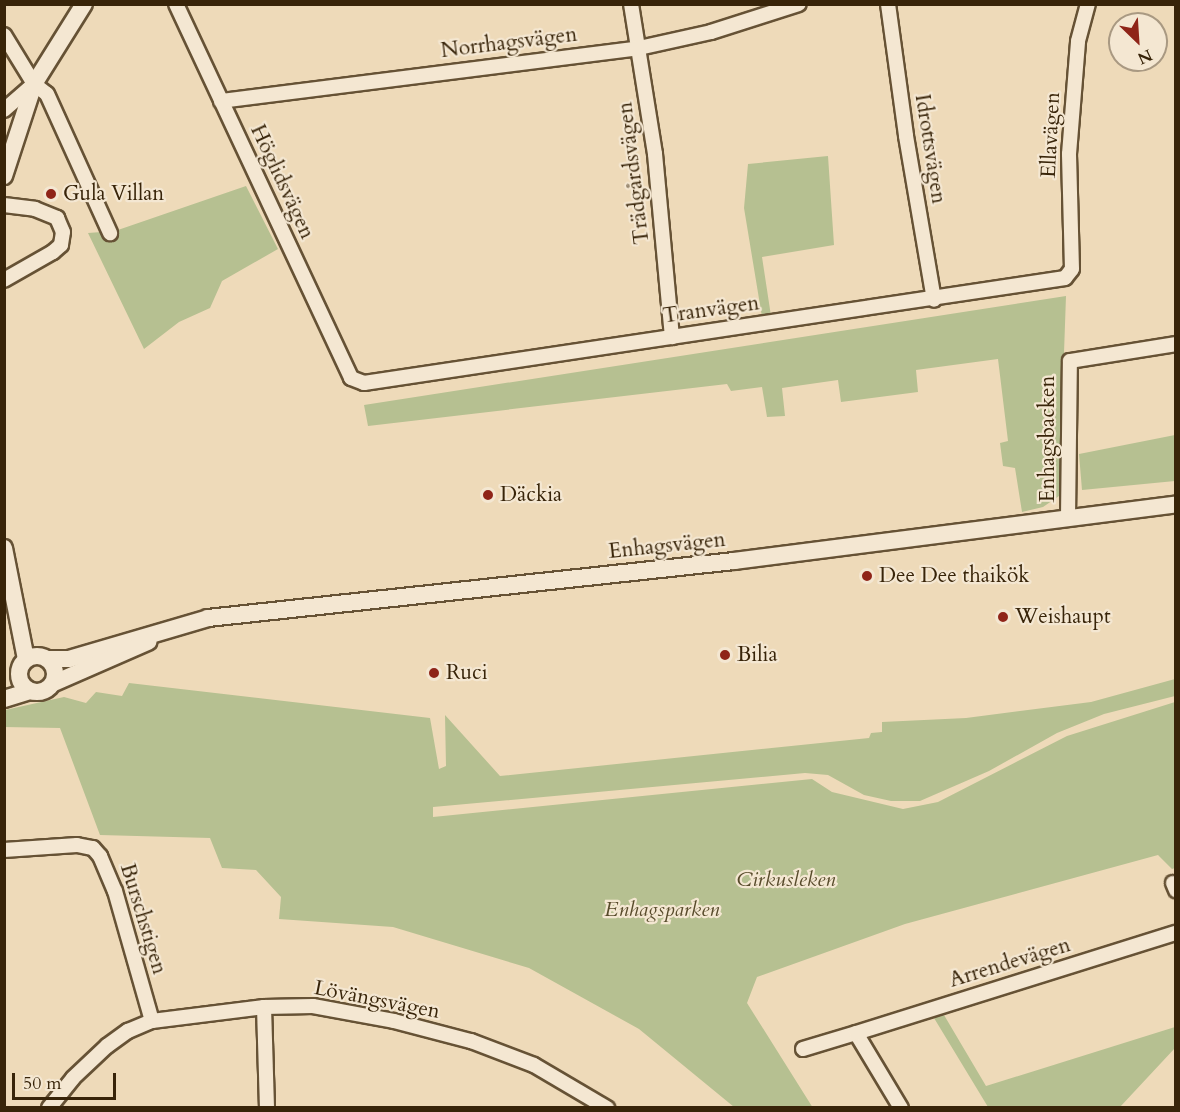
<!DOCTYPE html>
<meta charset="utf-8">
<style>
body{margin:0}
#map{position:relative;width:1180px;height:1112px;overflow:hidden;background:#eedab9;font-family:Cardo,serif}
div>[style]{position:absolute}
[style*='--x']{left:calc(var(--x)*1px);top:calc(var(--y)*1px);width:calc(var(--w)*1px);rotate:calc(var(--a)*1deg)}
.green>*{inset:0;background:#b6c091}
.roads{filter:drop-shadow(2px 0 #665235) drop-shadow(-2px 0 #665235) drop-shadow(0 2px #665235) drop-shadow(0 -2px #665235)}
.minor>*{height:14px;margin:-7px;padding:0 7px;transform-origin:7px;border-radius:7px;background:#f4e7d2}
.tertiary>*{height:16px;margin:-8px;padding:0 8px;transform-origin:8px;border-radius:8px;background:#f4e7d2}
.tertiary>.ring{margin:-8px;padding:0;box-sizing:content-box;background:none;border:16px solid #f4e7d2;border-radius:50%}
.dots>*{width:16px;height:16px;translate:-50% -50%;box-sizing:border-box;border:3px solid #f4e7d2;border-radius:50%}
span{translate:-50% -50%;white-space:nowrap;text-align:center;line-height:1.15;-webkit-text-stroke:4.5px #f4e7d2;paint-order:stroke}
.street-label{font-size:21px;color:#382409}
.poi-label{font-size:21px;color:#382409}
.left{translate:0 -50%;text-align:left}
.park-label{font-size:21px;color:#584b2b;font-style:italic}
.frame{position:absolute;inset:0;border:6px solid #382409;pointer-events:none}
.north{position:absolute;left:1108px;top:12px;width:60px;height:60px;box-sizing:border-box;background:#f4e7d2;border:2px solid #a99982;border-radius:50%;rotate:155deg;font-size:16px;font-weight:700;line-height:24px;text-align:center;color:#382409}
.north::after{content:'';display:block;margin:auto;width:21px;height:27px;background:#8f2418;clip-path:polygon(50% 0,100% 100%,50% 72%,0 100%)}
.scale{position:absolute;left:12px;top:1073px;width:104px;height:27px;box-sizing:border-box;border:3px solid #382409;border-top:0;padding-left:8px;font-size:18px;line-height:21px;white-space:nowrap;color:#382409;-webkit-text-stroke:4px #f4e7d2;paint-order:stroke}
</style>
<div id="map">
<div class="green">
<i style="clip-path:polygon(828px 156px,834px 245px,762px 257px,771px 316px,762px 317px,744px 208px,748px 164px)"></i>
<i style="clip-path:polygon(246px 186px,278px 249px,222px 281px,210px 308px,179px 322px,144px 349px,88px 233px,115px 231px)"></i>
<i style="clip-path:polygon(1066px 296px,1059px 496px,1043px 507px,1022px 512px,1015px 468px,1003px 466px,1000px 443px,1008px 441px,998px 359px,916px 370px,918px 392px,841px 402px,838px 380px,782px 388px,785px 416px,767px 417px,762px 387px,731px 391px,727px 384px,368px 426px,364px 405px)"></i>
<i style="clip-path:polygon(1175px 435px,1175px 481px,1082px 490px,1079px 454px)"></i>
<i style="clip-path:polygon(1175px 679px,1175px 696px,1104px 714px,1057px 733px,989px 771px,920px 801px,891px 801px,864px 795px,828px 775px,805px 773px,433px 807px,433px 817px,812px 779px,832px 792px,903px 809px,938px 802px,1067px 736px,1175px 702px,1175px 868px,1172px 869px,1158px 855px,905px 924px,757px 977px,747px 1003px,813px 1108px,734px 1107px,639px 1029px,529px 968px,393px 927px,279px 919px,281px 897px,256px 870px,222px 868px,210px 838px,100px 835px,60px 728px,4px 727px,5px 710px,64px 697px,86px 703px,96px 692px,122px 696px,129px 683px,430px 718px,439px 769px,446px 766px,445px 715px,500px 776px,869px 738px,871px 733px,882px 732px,882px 722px,966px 718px,1091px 702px)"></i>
<i style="clip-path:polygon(944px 1015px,986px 1086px,1175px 1027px,1175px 1048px,1120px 1107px,988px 1107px,934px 1018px)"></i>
</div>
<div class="roads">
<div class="minor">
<i style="--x:176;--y:4;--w:413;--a:64.9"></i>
<i style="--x:351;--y:378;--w:14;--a:21"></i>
<i style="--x:364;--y:383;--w:709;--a:-8.52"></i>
<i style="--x:1065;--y:278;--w:11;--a:-52"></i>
<i style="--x:1072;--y:269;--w:115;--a:-91.5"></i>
<i style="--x:1069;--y:154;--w:113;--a:-85.4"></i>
<i style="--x:1078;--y:41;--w:38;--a:-75"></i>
<i style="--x:631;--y:4;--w:152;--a:80.9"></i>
<i style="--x:655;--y:154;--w:184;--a:84.7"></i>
<i style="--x:888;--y:4;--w:133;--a:82.2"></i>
<i style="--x:906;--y:136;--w:166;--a:80.3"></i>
<i style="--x:4;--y:35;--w:57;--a:58.5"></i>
<i style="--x:34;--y:84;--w:16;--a:38"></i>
<i style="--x:47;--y:94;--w:153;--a:65.6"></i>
<i style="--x:221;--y:101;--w:421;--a:-7.2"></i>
<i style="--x:639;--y:48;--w:74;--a:-12.5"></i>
<i style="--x:711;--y:32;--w:92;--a:-17.7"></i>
<i style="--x:4;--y:110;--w:40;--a:-41"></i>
<i style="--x:4;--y:205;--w:31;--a:7"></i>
<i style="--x:35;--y:209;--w:24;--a:22"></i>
<i style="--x:57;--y:218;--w:15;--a:67"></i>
<i style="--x:63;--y:232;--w:13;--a:99"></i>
<i style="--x:61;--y:245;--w:11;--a:139"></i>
<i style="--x:53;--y:252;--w:56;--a:150.3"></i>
<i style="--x:1068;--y:517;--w:156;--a:-89.3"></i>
<i style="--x:1070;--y:361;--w:107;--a:-9.1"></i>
<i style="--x:4;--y:850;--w:73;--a:-3.9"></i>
<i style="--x:77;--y:845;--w:16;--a:11"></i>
<i style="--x:93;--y:848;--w:11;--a:49"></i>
<i style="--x:100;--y:856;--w:38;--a:67"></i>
<i style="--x:115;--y:891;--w:135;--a:74.1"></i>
<i style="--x:1173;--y:883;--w:8;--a:67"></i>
<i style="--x:264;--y:1007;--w:101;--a:88.3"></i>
<i style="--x:803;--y:1049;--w:55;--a:-16.8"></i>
<i style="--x:49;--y:1108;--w:38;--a:-51"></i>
<i style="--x:73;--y:1078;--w:47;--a:-43.3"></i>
<i style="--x:107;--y:1046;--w:26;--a:-36"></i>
<i style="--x:128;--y:1031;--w:26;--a:-23"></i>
<i style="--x:152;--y:1021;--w:113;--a:-7.1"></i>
<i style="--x:264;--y:1007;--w:49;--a:-1.2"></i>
<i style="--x:313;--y:1006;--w:82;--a:10.5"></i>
<i style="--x:394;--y:1021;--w:80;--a:14.6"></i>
<i style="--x:471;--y:1041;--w:67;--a:20.9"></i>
<i style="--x:534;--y:1065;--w:85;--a:30.5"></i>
<i style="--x:901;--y:1108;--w:87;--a:-121"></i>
<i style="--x:856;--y:1033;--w:335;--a:-17.4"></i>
</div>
<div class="tertiary">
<i style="--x:4;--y:176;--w:97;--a:-71.9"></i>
<i style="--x:34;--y:84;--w:94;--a:-58"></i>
<i style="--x:4;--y:548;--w:113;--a:78.8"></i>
<i class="ring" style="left:19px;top:656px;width:20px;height:20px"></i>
<i style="--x:48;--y:659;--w:21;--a:0"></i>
<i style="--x:69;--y:659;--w:145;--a:-16.4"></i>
<i style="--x:208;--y:618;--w:529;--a:-6.18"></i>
<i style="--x:734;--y:561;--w:446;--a:-7.3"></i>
<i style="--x:54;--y:683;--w:103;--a:-23.6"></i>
<i style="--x:4;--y:699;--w:27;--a:-17"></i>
</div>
</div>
<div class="dots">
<i style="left:51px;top:194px;background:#8f2418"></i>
<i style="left:488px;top:495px;background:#8f2418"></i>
<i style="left:867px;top:576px;background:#8f2418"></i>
<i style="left:1003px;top:617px;background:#8f2418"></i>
<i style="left:725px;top:655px;background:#8f2418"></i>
<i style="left:434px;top:673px;background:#8f2418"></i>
</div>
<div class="street-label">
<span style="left:509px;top:43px;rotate:-7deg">Norrhagsvägen</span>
<span style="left:1051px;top:135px;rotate:-87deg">Ellavägen</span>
<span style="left:930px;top:149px;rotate:81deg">Idrottsvägen</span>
<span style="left:634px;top:173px;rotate:-97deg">Trädgårdsvägen</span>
<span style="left:282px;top:182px;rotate:65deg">Höglidsvägen</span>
<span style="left:711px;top:310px;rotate:-8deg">Tranvägen</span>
<span style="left:1048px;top:439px;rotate:-90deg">Enhagsbacken</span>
<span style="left:667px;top:546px;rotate:-6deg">Enhagsvägen</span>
<span style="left:143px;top:919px;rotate:73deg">Burschstigen</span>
<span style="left:1010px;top:963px;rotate:-17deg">Arrendevägen</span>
<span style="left:377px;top:1000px;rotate:11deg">Lövängsvägen</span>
</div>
<div class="poi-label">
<span class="left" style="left:63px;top:194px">Gula Villan</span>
<span class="left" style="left:500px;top:495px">Däckia</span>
<span class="left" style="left:879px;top:576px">Dee Dee thaikök</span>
<span class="left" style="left:1015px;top:617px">Weishaupt</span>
<span class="left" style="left:737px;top:655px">Bilia</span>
<span class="left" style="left:446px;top:673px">Ruci</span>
</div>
<div class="park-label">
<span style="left:786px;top:880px">Cirkusleken</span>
<span style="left:662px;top:910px">Enhagsparken</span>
</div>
<div class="frame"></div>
<div class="north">N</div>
<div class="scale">50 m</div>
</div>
